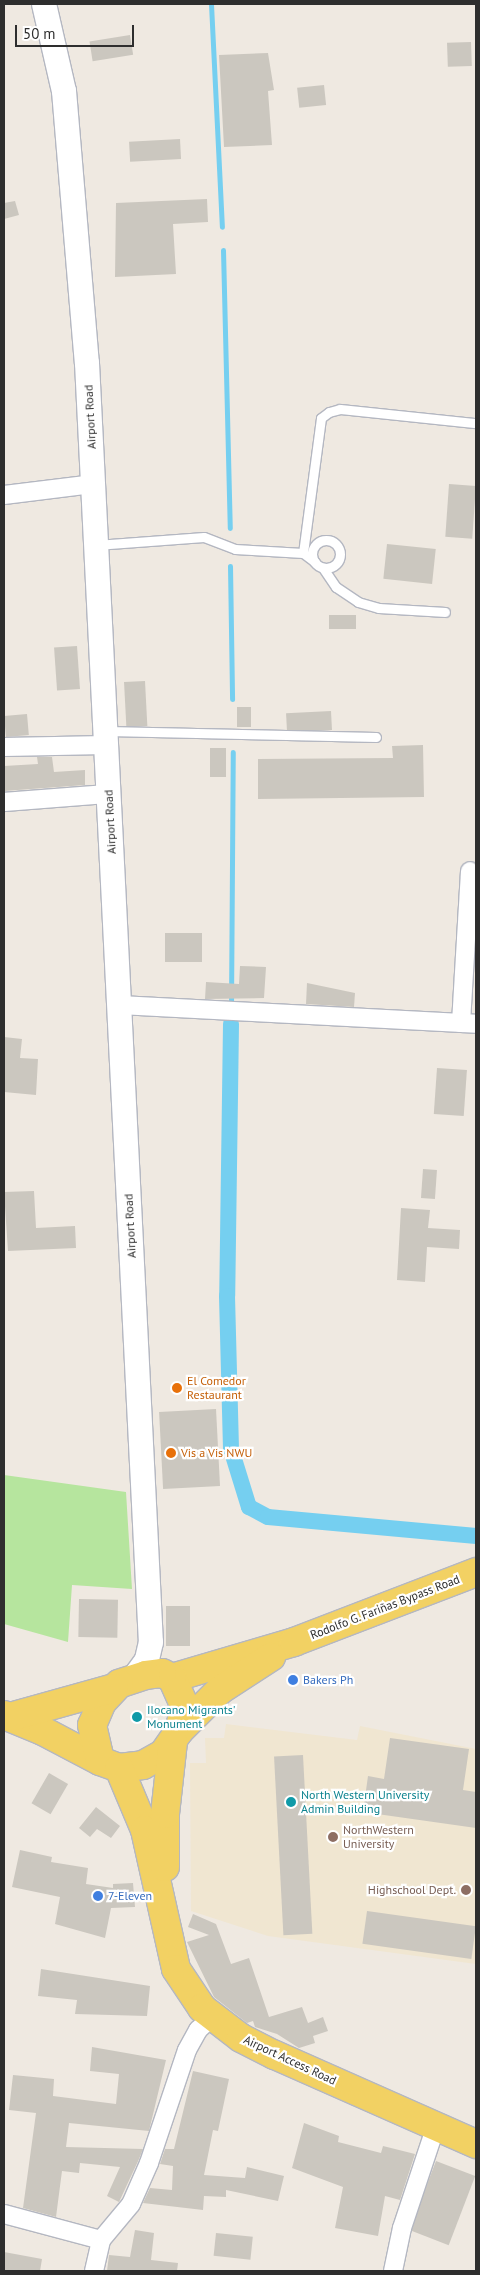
<!DOCTYPE html>
<meta charset="utf-8">
<style>
body{margin:0}
#map{position:relative;width:480px;height:2275px;overflow:hidden;background:#efe9e1;font-family:"PT Sans",sans-serif}
div>[style]{position:absolute}
[style*='--x']{left:calc(var(--x)*1px);top:calc(var(--y)*1px);width:calc(var(--w)*1px);rotate:calc(var(--a)*1deg)}
.education>*{inset:0;background:#f0e6d1}
.green>*{inset:0;background:#b6e59e}
.stream>*{height:5px;margin:-2.5px;padding:0 2.5px;transform-origin:2.5px;border-radius:2.5px;background:#75cff0}
.canal>*{height:16px;margin:-8px;padding:0 8px;transform-origin:8px;border-radius:8px;background:#75cff0}
.building>*{inset:0;background:#cbc7bf;transform-origin:0 0}
.roads{filter:drop-shadow(1px 0 #b4b7c1) drop-shadow(-1px 0 #b4b7c1) drop-shadow(0 1px #b4b7c1) drop-shadow(0 -1px #b4b7c1)}
.lane>*{height:9px;margin:-4.5px;padding:0 4.5px;transform-origin:4.5px;border-radius:4.5px;background:#fff}
.lane>.ring{margin:-4.5px;padding:0;box-sizing:content-box;background:none;border:9px solid #fff;border-radius:50%}
.street>*{height:18px;margin:-9px;padding:0 9px;transform-origin:9px;border-radius:9px;background:#fff}
.secondary>*{height:24px;margin:-12px;padding:0 12px;transform-origin:12px;border-radius:12px;background:#fff}
.primary>*{height:28px;margin:-14px;padding:0 14px;transform-origin:14px;border-radius:14px;background:#f2d163}
.dots>*{width:14px;height:14px;translate:-50% -50%;box-sizing:border-box;border:2px solid #fff;border-radius:50%}
span{translate:-50% -50%;white-space:nowrap;text-align:center;line-height:1.15;-webkit-text-stroke:4.5px #fff;paint-order:stroke}
.street-label{font-size:12px;color:#2e2e2e}
.food-label{font-size:12px;color:#c56008}
.left{translate:0 -50%;text-align:left}
.shop-label{font-size:12px;color:#366cbe}
.culture-label{font-size:12px;color:#0d838f}
.education-label{font-size:12px;color:#785e54}
.right{translate:-100% -50%;text-align:right}
.frame{position:absolute;inset:0;border:5px solid #2e2e2e;pointer-events:none}
.scale{position:absolute;left:15px;top:25px;width:119px;height:22px;box-sizing:border-box;border:2px solid #2e2e2e;border-top:0;padding-left:6px;font-size:15px;line-height:18px;white-space:nowrap;color:#2e2e2e;-webkit-text-stroke:4px #fff;paint-order:stroke}
</style>
<div id="map">
<div class="education">
<i style="clip-path:polygon(226px 1724px,357px 1740px,360px 1726px,476px 1749px,476px 1964px,268px 1936px,191px 1911px,190px 1763px,206px 1763px,205px 1738px,224px 1738px)"></i>
</div>
<div class="green">
<i style="clip-path:polygon(4px 1475px,126px 1492px,132px 1589px,72px 1585px,68px 1642px,4px 1624px)"></i>
</div>
<div class="stream">
<i style="--x:211;--y:4;--w:223;--a:87.2"></i>
<i style="--x:223;--y:250;--w:278;--a:88.6"></i>
<i style="--x:230;--y:566;--w:133;--a:89.1"></i>
<i style="--x:231;--y:1007;--w:255;--a:-89.6"></i>
</div>
<div class="canal">
<i style="--x:231;--y:1024;--w:272;--a:90.8"></i>
<i style="--x:227;--y:1296;--w:153;--a:88.5"></i>
<i style="--x:231;--y:1449;--w:61;--a:72.8"></i>
<i style="--x:249;--y:1507;--w:21;--a:28"></i>
<i style="--x:268;--y:1517;--w:209;--a:5.2"></i>
</div>
<div class="building">
<i style="left:130px;top:35px;width:20px;height:41px;rotate:81deg"></i>
<i style="left:471px;top:42px;width:24px;height:24px;rotate:88deg"></i>
<i style="clip-path:polygon(268px 53px,274px 90px,268px 91px,272px 145px,224px 147px,219px 55px)"></i>
<i style="left:324px;top:85px;width:20px;height:27px;rotate:84deg"></i>
<i style="left:180px;top:139px;width:20px;height:51px;rotate:87deg"></i>
<i style="clip-path:polygon(207px 199px,208px 222px,173px 224px,176px 274px,115px 277px,116px 203px)"></i>
<i style="clip-path:polygon(15px 201px,19px 215px,4px 219px,4px 203px)"></i>
<i style="left:449px;top:484px;width:27px;height:53px;rotate:4deg"></i>
<i style="left:387px;top:544px;width:49px;height:35px;rotate:6deg"></i>
<i style="left:329px;top:615px;width:27px;height:14px"></i>
<i style="left:77px;top:646px;width:43px;height:23px;rotate:86deg"></i>
<i style="left:145px;top:681px;width:45px;height:21px;rotate:87deg"></i>
<i style="left:237px;top:707px;width:14px;height:20px"></i>
<i style="left:331px;top:711px;width:19px;height:45px;rotate:87deg"></i>
<i style="left:27px;top:714px;width:21px;height:23px;rotate:85deg"></i>
<i style="clip-path:polygon(423px 745px,424px 797px,258px 799px,258px 759px,393px 758px,392px 746px)"></i>
<i style="left:210px;top:748px;width:16px;height:29px"></i>
<i style="clip-path:polygon(37px 757px,52px 757px,54px 772px,85px 770px,85px 785px,4px 791px,4px 766px,38px 764px)"></i>
<i style="left:202px;top:933px;width:29px;height:37px;rotate:90deg"></i>
<i style="clip-path:polygon(240px 966px,266px 967px,264px 998px,205px 999px,206px 982px,239px 984px)"></i>
<i style="clip-path:polygon(307px 983px,355px 993px,354px 1007px,306px 1004px)"></i>
<i style="clip-path:polygon(4px 1037px,22px 1039px,20px 1058px,38px 1059px,36px 1095px,4px 1092px)"></i>
<i style="left:437px;top:1068px;width:30px;height:46px;rotate:4deg"></i>
<i style="left:423px;top:1169px;width:14px;height:29px;rotate:4deg"></i>
<i style="clip-path:polygon(34px 1191px,36px 1228px,75px 1226px,76px 1248px,8px 1251px,4px 1192px)"></i>
<i style="clip-path:polygon(401px 1208px,430px 1210px,428px 1228px,460px 1230px,459px 1249px,427px 1247px,425px 1282px,397px 1280px)"></i>
<i style="left:216px;top:1409px;width:77px;height:57px;rotate:87deg"></i>
<i style="left:79px;top:1599px;width:39px;height:38px;rotate:1deg"></i>
<i style="left:166px;top:1606px;width:24px;height:40px"></i>
<i style="clip-path:polygon(390px 1738px,469px 1749px,463px 1790px,476px 1792px,476px 1828px,363px 1812px,368px 1776px,384px 1779px)"></i>
<i style="left:303px;top:1755px;width:179px;height:29px;rotate:87deg"></i>
<i style="left:49px;top:1773px;width:22px;height:35px;rotate:30deg"></i>
<i style="clip-path:polygon(96px 1807px,120px 1826px,111px 1838px,97px 1829px,90px 1837px,79px 1828px)"></i>
<i style="clip-path:polygon(20px 1850px,52px 1857px,51px 1862px,88px 1868px,86px 1884px,113px 1888px,113px 1884px,133px 1883px,135px 1907px,111px 1908px,105px 1938px,55px 1924px,60px 1897px,12px 1887px)"></i>
<i style="left:367px;top:1911px;width:110px;height:33px;rotate:8deg"></i>
<i style="clip-path:polygon(193px 1914px,216px 1924px,231px 1964px,249px 1958px,269px 2017px,302px 2007px,308px 2023px,323px 2017px,328px 2031px,313px 2036px,315px 2043px,299px 2048px,277px 2034px,255px 2027px,253px 2021px,247px 2023px,214px 1997px,187px 1942px,209px 1935px,188px 1927px)"></i>
<i style="clip-path:polygon(41px 1969px,150px 1986px,147px 2016px,75px 2014px,77px 2000px,38px 1996px)"></i>
<i style="clip-path:polygon(92px 2047px,166px 2060px,149px 2131px,69px 2123px,66px 2147px,143px 2149px,139px 2159px,119px 2202px,107px 2196px,120px 2167px,80px 2163px,79px 2173px,62px 2171px,56px 2217px,23px 2208px,36px 2113px,9px 2110px,13px 2075px,54px 2079px,53px 2096px,116px 2104px,119px 2074px,90px 2071px)"></i>
<i style="clip-path:polygon(193px 2071px,229px 2079px,218px 2131px,213px 2130px,204px 2175px,245px 2178px,247px 2167px,284px 2176px,278px 2201px,226px 2190px,226px 2197px,204px 2196px,203px 2210px,143px 2203px,150px 2188px,172px 2190px,173px 2166px,160px 2164px,165px 2149px,174px 2149px)"></i>
<i style="clip-path:polygon(304px 2123px,339px 2136px,338px 2142px,381px 2153px,383px 2146px,415px 2154px,400px 2200px,385px 2196px,378px 2236px,335px 2228px,343px 2187px,292px 2168px)"></i>
<i style="left:436px;top:2161px;width:42px;height:74px;rotate:21deg"></i>
<i style="clip-path:polygon(135px 2230px,154px 2233px,151px 2260px,178px 2263px,177px 2271px,107px 2271px,109px 2255px,130px 2257px)"></i>
<i style="left:216px;top:2233px;width:37px;height:23px;rotate:6deg"></i>
<i style="clip-path:polygon(4px 2252px,42px 2259px,40px 2271px,4px 2271px)"></i>
</div>
<div class="roads">
<div class="lane">
<i class="ring" style="left:312px;top:540px;width:19px;height:19px"></i>
<i style="--x:96;--y:545;--w:108;--a:-4.2"></i>
<i style="--x:204;--y:537;--w:33;--a:21"></i>
<i style="--x:235;--y:549;--w:68;--a:3.4"></i>
<i style="--x:303;--y:553;--w:15;--a:37"></i>
<i style="--x:303;--y:553;--w:136;--a:-82.4"></i>
<i style="--x:321;--y:418;--w:10;--a:-37"></i>
<i style="--x:329;--y:412;--w:11;--a:-15"></i>
<i style="--x:340;--y:409;--w:135;--a:6"></i>
<i style="--x:323;--y:568;--w:23;--a:56"></i>
<i style="--x:336;--y:587;--w:27;--a:34"></i>
<i style="--x:358;--y:602;--w:22;--a:16"></i>
<i style="--x:379;--y:608;--w:66;--a:3.5"></i>
<i style="--x:107;--y:731;--w:269;--a:1.3"></i>
</div>
<div class="street">
<i style="--x:4;--y:495;--w:90;--a:-7"></i>
<i style="--x:4;--y:747;--w:102;--a:-1.1"></i>
<i style="--x:4;--y:802;--w:104;--a:-4.4"></i>
<i style="--x:119;--y:1005;--w:358;--a:3"></i>
<i style="--x:461;--y:1023;--w:152;--a:-86.6"></i>
<i style="--x:4;--y:2214;--w:100;--a:15"></i>
<i style="--x:94;--y:2271;--w:32;--a:-77"></i>
<i style="--x:101;--y:2240;--w:47;--a:-50.2"></i>
<i style="--x:131;--y:2204;--w:45;--a:-66.3"></i>
<i style="--x:149;--y:2163;--w:119;--a:-71.4"></i>
<i style="--x:187;--y:2050;--w:23;--a:-61"></i>
<i style="--x:198;--y:2030;--w:21;--a:-43"></i>
<i style="--x:393;--y:2271;--w:44;--a:-78.2"></i>
<i style="--x:402;--y:2228;--w:108;--a:-71.6"></i>
</div>
<div class="secondary">
<i style="--x:44;--y:4;--w:89;--a:77.1"></i>
<i style="--x:64;--y:91;--w:273;--a:85.2"></i>
<i style="--x:87;--y:363;--w:1281;--a:87.14"></i>
<i style="--x:151;--y:1642;--w:18;--a:103"></i>
<i style="--x:147;--y:1660;--w:24;--a:126"></i>
</div>
<div class="primary">
<i style="--x:172;--y:1678;--w:127;--a:-16.4"></i>
<i style="--x:294;--y:1642;--w:195;--a:-21"></i>
<i style="--x:4;--y:1715;--w:42;--a:22.3"></i>
<i style="--x:43;--y:1731;--w:64;--a:27.8"></i>
<i style="--x:100;--y:1761;--w:20;--a:20"></i>
<i style="--x:119;--y:1768;--w:24;--a:-7"></i>
<i style="--x:143;--y:1765;--w:23;--a:-29"></i>
<i style="--x:163;--y:1754;--w:28;--a:-55"></i>
<i style="--x:179;--y:1731;--w:25;--a:-76"></i>
<i style="--x:185;--y:1707;--w:32;--a:-114"></i>
<i style="--x:172;--y:1678;--w:11;--a:-153"></i>
<i style="--x:162;--y:1673;--w:16;--a:173"></i>
<i style="--x:146;--y:1675;--w:28;--a:162"></i>
<i style="--x:119;--y:1684;--w:25;--a:133"></i>
<i style="--x:102;--y:1702;--w:25;--a:113"></i>
<i style="--x:92;--y:1725;--w:37;--a:77"></i>
<i style="--x:10;--y:1717;--w:108;--a:-15.6"></i>
<i style="--x:179;--y:1731;--w:58;--a:-45"></i>
<i style="--x:220;--y:1690;--w:61;--a:-32.9"></i>
<i style="--x:119;--y:1768;--w:67;--a:67.2"></i>
<i style="--x:145;--y:1830;--w:142;--a:77.4"></i>
<i style="--x:176;--y:1969;--w:47;--a:56.3"></i>
<i style="--x:202;--y:2008;--w:49;--a:37.6"></i>
<i style="--x:241;--y:2038;--w:38;--a:27"></i>
<i style="--x:275;--y:2055;--w:220;--a:23.9"></i>
<i style="--x:165;--y:1867;--w:53;--a:-90"></i>
<i style="--x:165;--y:1814;--w:72;--a:-83.7"></i>
</div>
</div>
<div class="dots">
<i style="left:177px;top:1388px;background:#e8710a"></i>
<i style="left:171px;top:1453px;background:#e8710a"></i>
<i style="left:293px;top:1680px;background:#3f7fe0"></i>
<i style="left:137px;top:1717px;background:#0f9aa8"></i>
<i style="left:291px;top:1802px;background:#0f9aa8"></i>
<i style="left:333px;top:1837px;background:#8d6e63"></i>
<i style="left:466px;top:1890px;background:#8d6e63"></i>
<i style="left:98px;top:1896px;background:#3f7fe0"></i>
</div>
<div class="street-label">
<span style="left:90px;top:417px;rotate:-93deg">Airport Road</span>
<span style="left:110px;top:822px;rotate:-93deg">Airport Road</span>
<span style="left:130px;top:1226px;rotate:-93deg">Airport Road</span>
<span style="left:385px;top:1607px;rotate:-21deg">Rodolfo G. Fariñas Bypass Road</span>
<span style="left:290px;top:2060px;rotate:25deg">Airport Access Road</span>
</div>
<div class="food-label">
<span class="left" style="left:187px;top:1388px">El Comedor<br>Restaurant</span>
<span class="left" style="left:181px;top:1453px">Vis a Vis NWU</span>
</div>
<div class="shop-label">
<span class="left" style="left:303px;top:1680px">Bakers Ph</span>
<span class="left" style="left:108px;top:1896px">7-Eleven</span>
</div>
<div class="culture-label">
<span class="left" style="left:147px;top:1717px">Ilocano Migrants'<br>Monument</span>
<span class="left" style="left:301px;top:1802px">North Western University<br>Admin Building</span>
</div>
<div class="education-label">
<span class="left" style="left:343px;top:1837px">NorthWestern<br>University</span>
<span class="right" style="left:456px;top:1890px">Highschool Dept.</span>
</div>
<div class="frame"></div>
<div class="scale">50 m</div>
</div>
